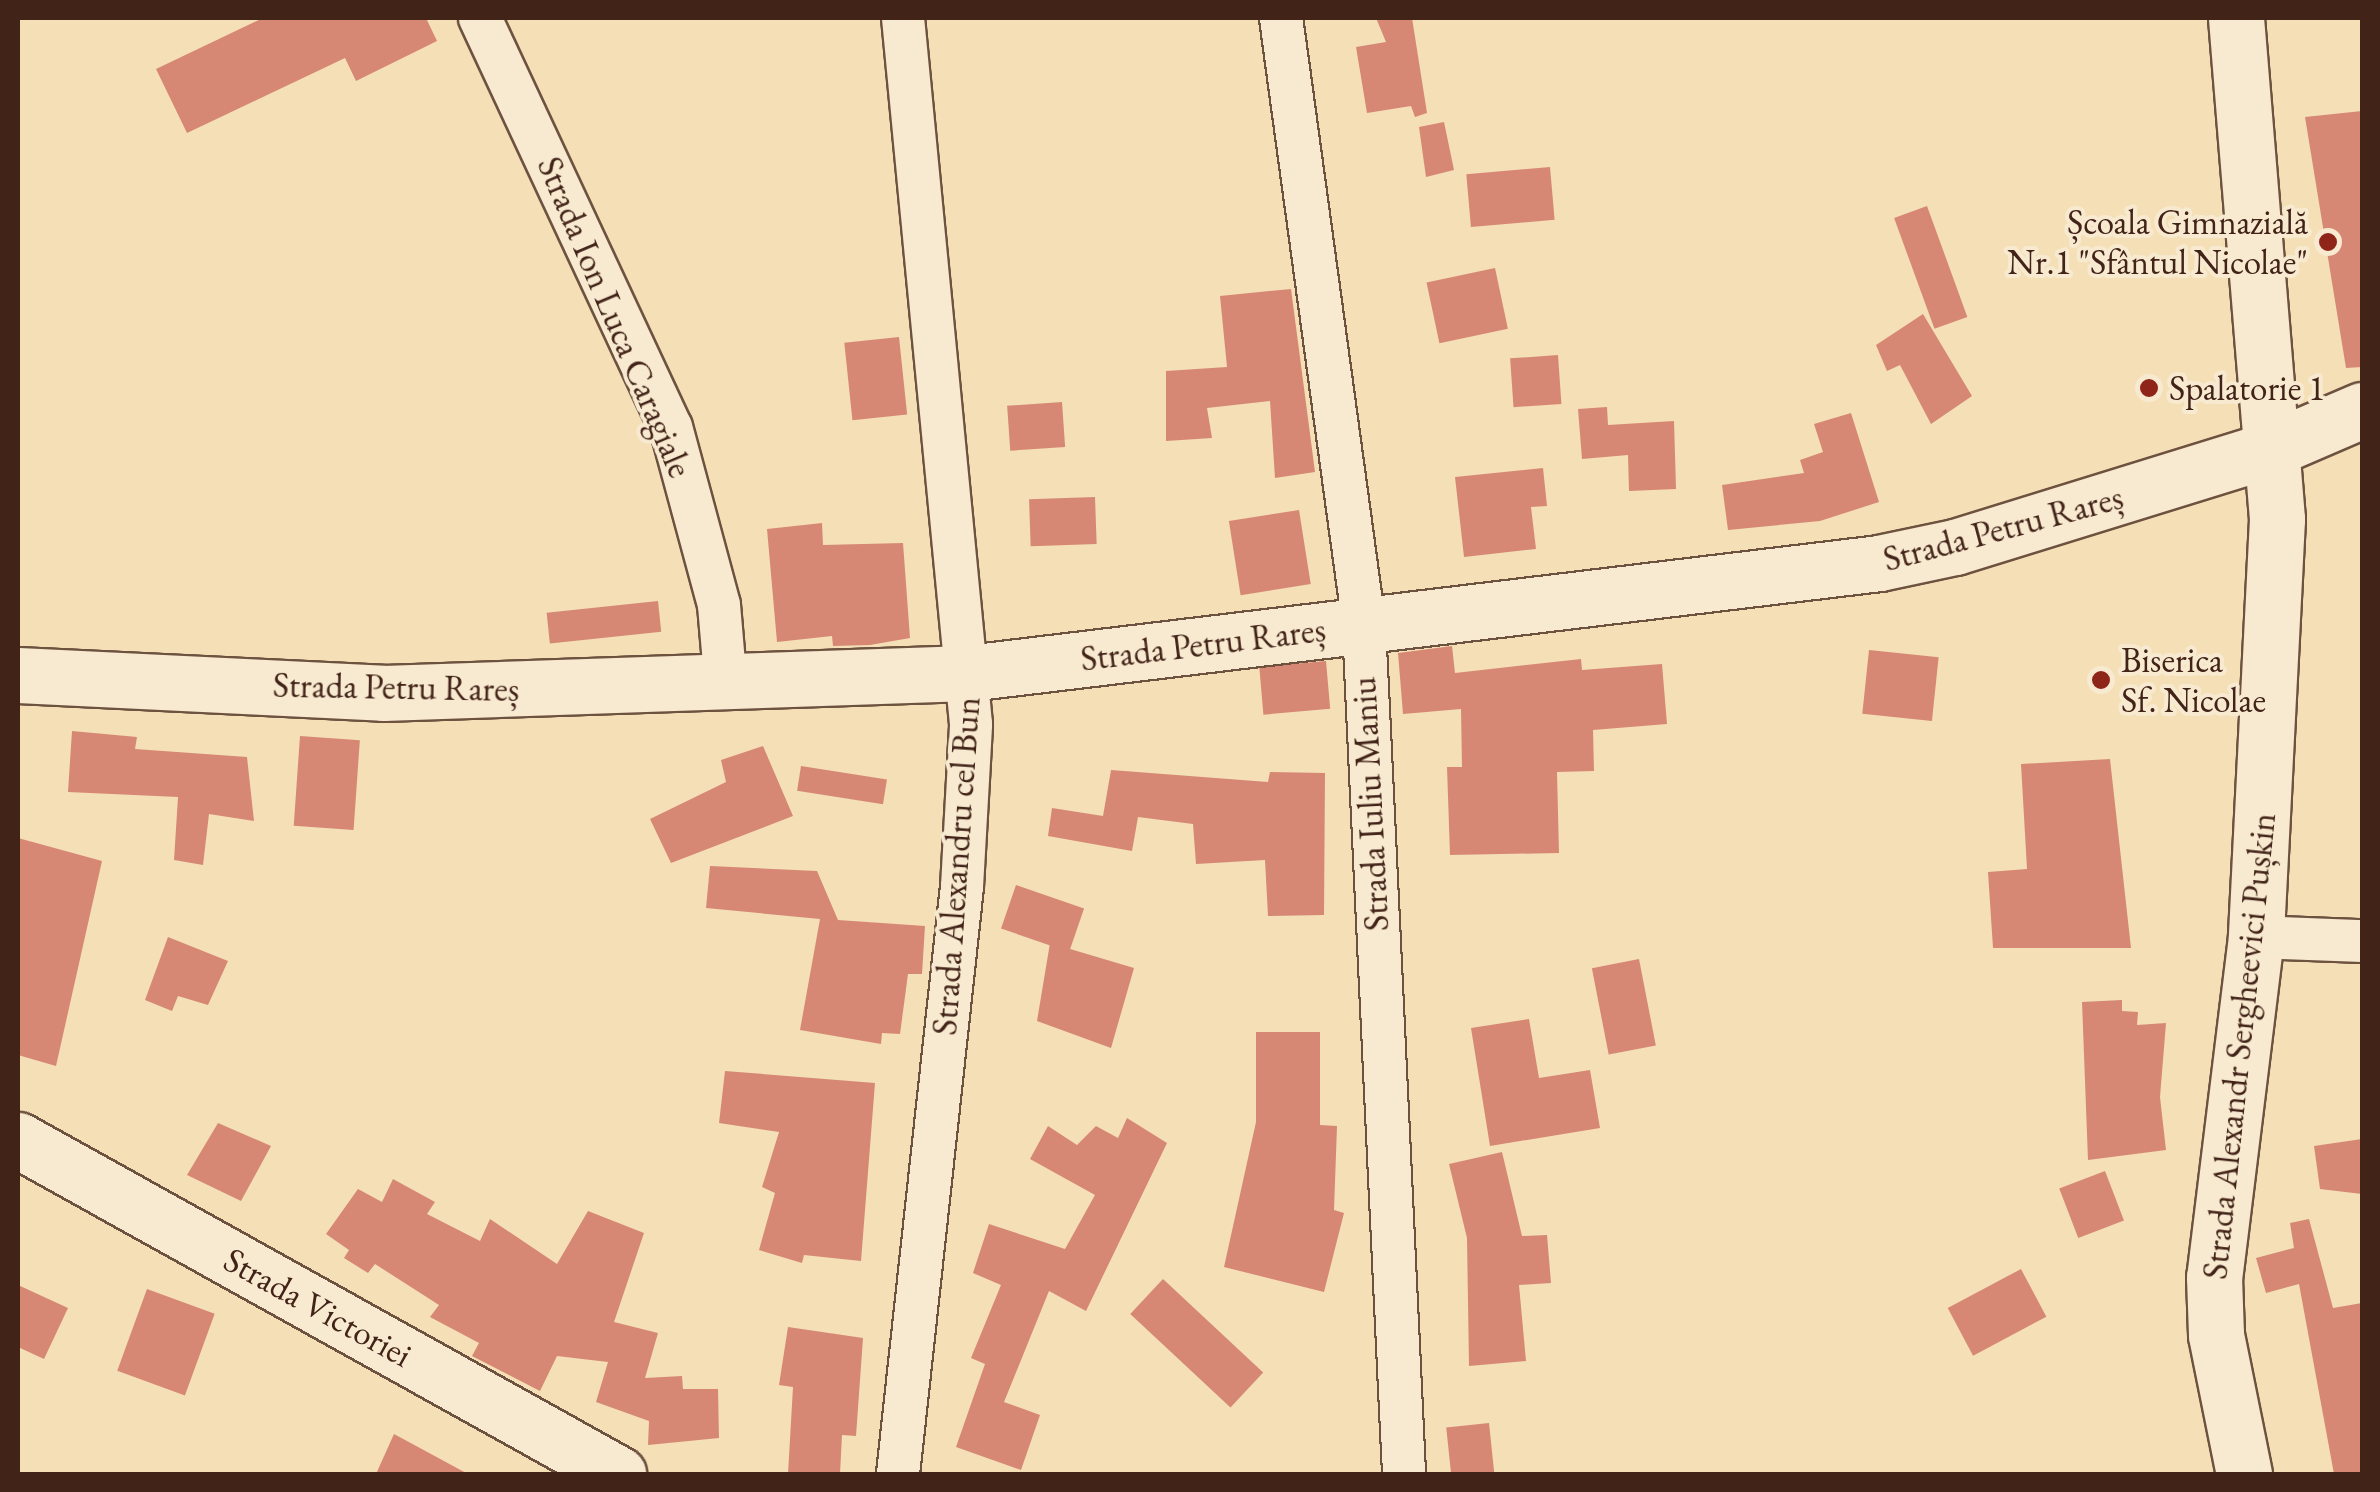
<!DOCTYPE html>
<meta charset="utf-8">
<style>
body{margin:0}
#map{position:relative;width:2380px;height:1492px;overflow:hidden;background:#f4dfb7;font-family:"EB Garamond",serif}
div>[style]{position:absolute}
[style*='--x']{left:calc(var(--x)*1px);top:calc(var(--y)*1px);width:calc(var(--w)*1px);rotate:calc(var(--a)*1deg)}
.building>*{inset:0;background:#d68875;transform-origin:0 0}
.roads{filter:drop-shadow(2px 0 #6e5240) drop-shadow(-2px 0 #6e5240) drop-shadow(0 2px #6e5240) drop-shadow(0 -2px #6e5240)}
.street>*{height:42px;margin:-21px;padding:0 21px;transform-origin:21px;border-radius:21px;background:#f8ead0}
.secondary>*{height:55px;margin:-27.5px;padding:0 27.5px;transform-origin:27.5px;border-radius:27.5px;background:#f8ead0}
.dots>*{width:28px;height:28px;translate:-50% -50%;box-sizing:border-box;border:5px solid #f8ead0;border-radius:50%}
span{translate:-50% -50%;white-space:nowrap;text-align:center;line-height:1.15;-webkit-text-stroke:8px #f8ead0;paint-order:stroke}
.poi-label{font-size:35px;color:#422318}
.right{translate:-100% -50%;text-align:right}
.left{translate:0 -50%;text-align:left}
.street-label{font-size:35px;color:#422318}
.frame{position:absolute;inset:0;border:20px solid #422318;pointer-events:none}
</style>
<div id="map">
<div class="building">
<i style="clip-path:polygon(263px 18px,426px 18px,437px 41px,356px 81px,345px 58px,187px 133px,156px 69px)"></i>
<i style="clip-path:polygon(1376px 18px,1412px 18px,1427px 113px,1415px 117px,1411px 106px,1367px 113px,1356px 47px,1386px 42px)"></i>
<i style="clip-path:polygon(2362px 111px,2362px 367px,2346px 368px,2305px 117px)"></i>
<i style="clip-path:polygon(1444px 122px,1454px 170px,1426px 177px,1419px 127px)"></i>
<i style="left:1550px;top:167px;width:53px;height:84px;rotate:85deg"></i>
<i style="left:1927px;top:206px;width:118px;height:35px;rotate:70deg"></i>
<i style="left:1495px;top:268px;width:62px;height:70px;rotate:78deg"></i>
<i style="clip-path:polygon(1291px 289px,1315px 472px,1275px 478px,1270px 401px,1207px 408px,1212px 438px,1166px 441px,1166px 371px,1227px 367px,1220px 296px)"></i>
<i style="clip-path:polygon(1923px 314px,1972px 396px,1931px 424px,1900px 365px,1887px 371px,1876px 345px)"></i>
<i style="left:899px;top:337px;width:78px;height:55px;rotate:84deg"></i>
<i style="left:1558px;top:355px;width:49px;height:48px;rotate:86deg"></i>
<i style="left:1062px;top:402px;width:45px;height:55px;rotate:86deg"></i>
<i style="clip-path:polygon(1607px 407px,1608px 425px,1674px 421px,1676px 489px,1629px 491px,1628px 455px,1582px 459px,1578px 409px)"></i>
<i style="clip-path:polygon(1851px 413px,1879px 502px,1820px 521px,1728px 530px,1722px 485px,1804px 473px,1800px 460px,1823px 452px,1814px 424px)"></i>
<i style="clip-path:polygon(1543px 468px,1547px 506px,1531px 507px,1536px 549px,1464px 557px,1455px 477px)"></i>
<i style="left:1095px;top:497px;width:47px;height:66px;rotate:88deg"></i>
<i style="left:1299px;top:510px;width:75px;height:71px;rotate:81deg"></i>
<i style="clip-path:polygon(822px 523px,823px 545px,903px 543px,910px 638px,870px 645px,833px 646px,832px 636px,777px 642px,767px 529px)"></i>
<i style="left:658px;top:601px;width:31px;height:112px;rotate:84deg"></i>
<i style="clip-path:polygon(1452px 646px,1455px 673px,1581px 659px,1582px 670px,1662px 664px,1667px 724px,1593px 730px,1594px 771px,1557px 772px,1559px 853px,1450px 855px,1447px 767px,1462px 767px,1461px 709px,1403px 714px,1398px 653px)"></i>
<i style="left:1869px;top:650px;width:70px;height:64px;rotate:6deg"></i>
<i style="left:1326px;top:661px;width:48px;height:67px;rotate:85deg"></i>
<i style="clip-path:polygon(72px 731px,137px 737px,135px 749px,247px 757px,254px 821px,209px 814px,203px 865px,174px 860px,178px 797px,68px 792px)"></i>
<i style="left:300px;top:736px;width:60px;height:90px;rotate:4deg"></i>
<i style="clip-path:polygon(763px 746px,793px 816px,671px 863px,650px 819px,726px 782px,721px 760px)"></i>
<i style="clip-path:polygon(2110px 759px,2131px 948px,1993px 948px,1988px 872px,2027px 869px,2021px 764px)"></i>
<i style="left:801px;top:766px;width:87px;height:25px;rotate:9deg"></i>
<i style="clip-path:polygon(1111px 770px,1268px 782px,1270px 772px,1325px 773px,1324px 915px,1268px 916px,1265px 860px,1196px 864px,1193px 824px,1138px 817px,1132px 851px,1048px 836px,1052px 808px,1103px 816px)"></i>
<i style="clip-path:polygon(18px 838px,102px 861px,56px 1066px,18px 1055px)"></i>
<i style="clip-path:polygon(710px 866px,817px 871px,838px 920px,925px 926px,922px 974px,908px 974px,900px 1034px,882px 1033px,881px 1044px,800px 1030px,820px 919px,706px 908px)"></i>
<i style="left:1016px;top:885px;width:72px;height:46px;rotate:19deg"></i>
<i style="clip-path:polygon(168px 937px,228px 961px,208px 1005px,178px 996px,172px 1011px,145px 1000px)"></i>
<i style="clip-path:polygon(1050px 943px,1134px 968px,1111px 1048px,1037px 1021px)"></i>
<i style="left:1639px;top:959px;width:88px;height:48px;rotate:79deg"></i>
<i style="clip-path:polygon(2122px 1000px,2122px 1011px,2138px 1012px,2137px 1025px,2166px 1023px,2160px 1097px,2166px 1150px,2088px 1160px,2082px 1002px)"></i>
<i style="clip-path:polygon(1529px 1019px,1539px 1078px,1590px 1070px,1600px 1128px,1490px 1146px,1471px 1028px)"></i>
<i style="clip-path:polygon(1256px 1032px,1320px 1032px,1320px 1125px,1337px 1126px,1334px 1210px,1344px 1213px,1324px 1292px,1224px 1267px,1256px 1122px)"></i>
<i style="clip-path:polygon(725px 1071px,875px 1083px,861px 1261px,804px 1255px,802px 1263px,759px 1250px,775px 1193px,762px 1187px,779px 1132px,719px 1123px)"></i>
<i style="clip-path:polygon(1127px 1118px,1167px 1143px,1086px 1311px,1049px 1291px,1004px 1402px,1040px 1415px,1021px 1470px,956px 1447px,985px 1364px,971px 1358px,1001px 1285px,973px 1273px,989px 1224px,1065px 1249px,1095px 1195px,1030px 1159px,1048px 1126px,1077px 1145px,1096px 1126px,1118px 1138px)"></i>
<i style="clip-path:polygon(218px 1123px,271px 1146px,241px 1201px,187px 1175px)"></i>
<i style="clip-path:polygon(2362px 1139px,2362px 1194px,2320px 1189px,2314px 1146px)"></i>
<i style="clip-path:polygon(1502px 1152px,1522px 1236px,1547px 1235px,1551px 1283px,1519px 1285px,1526px 1361px,1469px 1366px,1467px 1238px,1449px 1164px)"></i>
<i style="left:2105px;top:1171px;width:53px;height:49px;rotate:69deg"></i>
<i style="clip-path:polygon(393px 1179px,435px 1202px,427px 1214px,480px 1241px,490px 1219px,557px 1264px,588px 1211px,644px 1233px,614px 1322px,658px 1333px,645px 1378px,682px 1376px,683px 1389px,718px 1389px,719px 1438px,648px 1445px,649px 1421px,596px 1402px,608px 1362px,557px 1356px,540px 1391px,472px 1356px,479px 1343px,430px 1317px,439px 1305px,375px 1264px,368px 1273px,344px 1258px,349px 1250px,326px 1234px,358px 1189px,382px 1202px)"></i>
<i style="clip-path:polygon(2309px 1219px,2333px 1308px,2362px 1303px,2362px 1474px,2334px 1474px,2299px 1284px,2266px 1293px,2256px 1258px,2294px 1248px,2290px 1223px)"></i>
<i style="left:2021px;top:1269px;width:54px;height:83px;rotate:62deg"></i>
<i style="left:1163px;top:1279px;width:137px;height:48px;rotate:43deg"></i>
<i style="clip-path:polygon(18px 1285px,68px 1308px,44px 1359px,18px 1347px)"></i>
<i style="left:147px;top:1289px;width:72px;height:87px;rotate:20deg"></i>
<i style="clip-path:polygon(788px 1327px,863px 1338px,856px 1436px,842px 1435px,840px 1474px,788px 1474px,793px 1387px,779px 1385px)"></i>
<i style="left:1489px;top:1423px;width:51px;height:43px;rotate:84deg"></i>
<i style="clip-path:polygon(394px 1434px,468px 1474px,376px 1474px)"></i>
</div>
<div class="roads">
<div class="street">
<i style="--x:480;--y:18;--w:451;--a:65"></i>
<i style="--x:671;--y:427;--w:184;--a:74.9"></i>
<i style="--x:719;--y:605;--w:81;--a:85.1"></i>
<i style="--x:1281;--y:18;--w:613;--a:82.21"></i>
<i style="--x:1364;--y:625;--w:850;--a:87.3"></i>
<i style="--x:2256;--y:937;--w:106;--a:2.2"></i>
<i style="--x:898;--y:1474;--w:590;--a:-83.78"></i>
<i style="--x:962;--y:887;--w:163;--a:-86.8"></i>
<i style="--x:971;--y:724;--w:709;--a:-95.5"></i>
</div>
<div class="secondary">
<i style="--x:2236;--y:18;--w:503;--a:85.32"></i>
<i style="--x:2277;--y:519;--w:419;--a:92.9"></i>
<i style="--x:2256;--y:937;--w:343;--a:97"></i>
<i style="--x:2214;--y:1277;--w:58;--a:88"></i>
<i style="--x:2216;--y:1335;--w:142;--a:78.6"></i>
<i style="--x:18;--y:675;--w:365;--a:2.8"></i>
<i style="--x:383;--y:693;--w:585;--a:-1.96"></i>
<i style="--x:968;--y:673;--w:918;--a:-6.88"></i>
<i style="--x:1879;--y:563;--w:78;--a:-11.9"></i>
<i style="--x:1955;--y:547;--w:329;--a:-17.2"></i>
<i style="--x:2269;--y:450;--w:101;--a:-23.3"></i>
<i style="--x:18;--y:1140;--w:687;--a:29.1"></i>
</div>
</div>
<div class="dots">
<i style="left:2328px;top:242px;background:#8f2418"></i>
<i style="left:2149px;top:388px;background:#8f2418"></i>
<i style="left:2101px;top:680px;background:#8f2418"></i>
</div>
<div class="poi-label">
<span class="right" style="left:2308px;top:242px">Școala Gimnazială<br>Nr.1 "Sfântul Nicolae"</span>
<span class="left" style="left:2169px;top:388px">Spalatorie 1</span>
<span class="left" style="left:2121px;top:680px">Biserica<br>Sf. Nicolae</span>
</div>
<div class="street-label">
<span style="left:615px;top:317px;rotate:67deg">Strada Ion Luca Caragiale</span>
<span style="left:2003px;top:528px;rotate:-15deg">Strada Petru Rareș</span>
<span style="left:1203px;top:644px;rotate:-7deg">Strada Petru Rareș</span>
<span style="left:396px;top:687px;rotate:1deg">Strada Petru Rareș</span>
<span style="left:1370px;top:804px;rotate:-93deg">Strada Iuliu Maniu</span>
<span style="left:956px;top:866px;rotate:-86deg">Strada Alexandru cel Bun</span>
<span style="left:2239px;top:1046px;rotate:-84deg">Strada Alexandr Sergheevici Pușkin</span>
<span style="left:318px;top:1307px;rotate:29deg">Strada Victoriei</span>
</div>
<div class="frame"></div>
</div>
